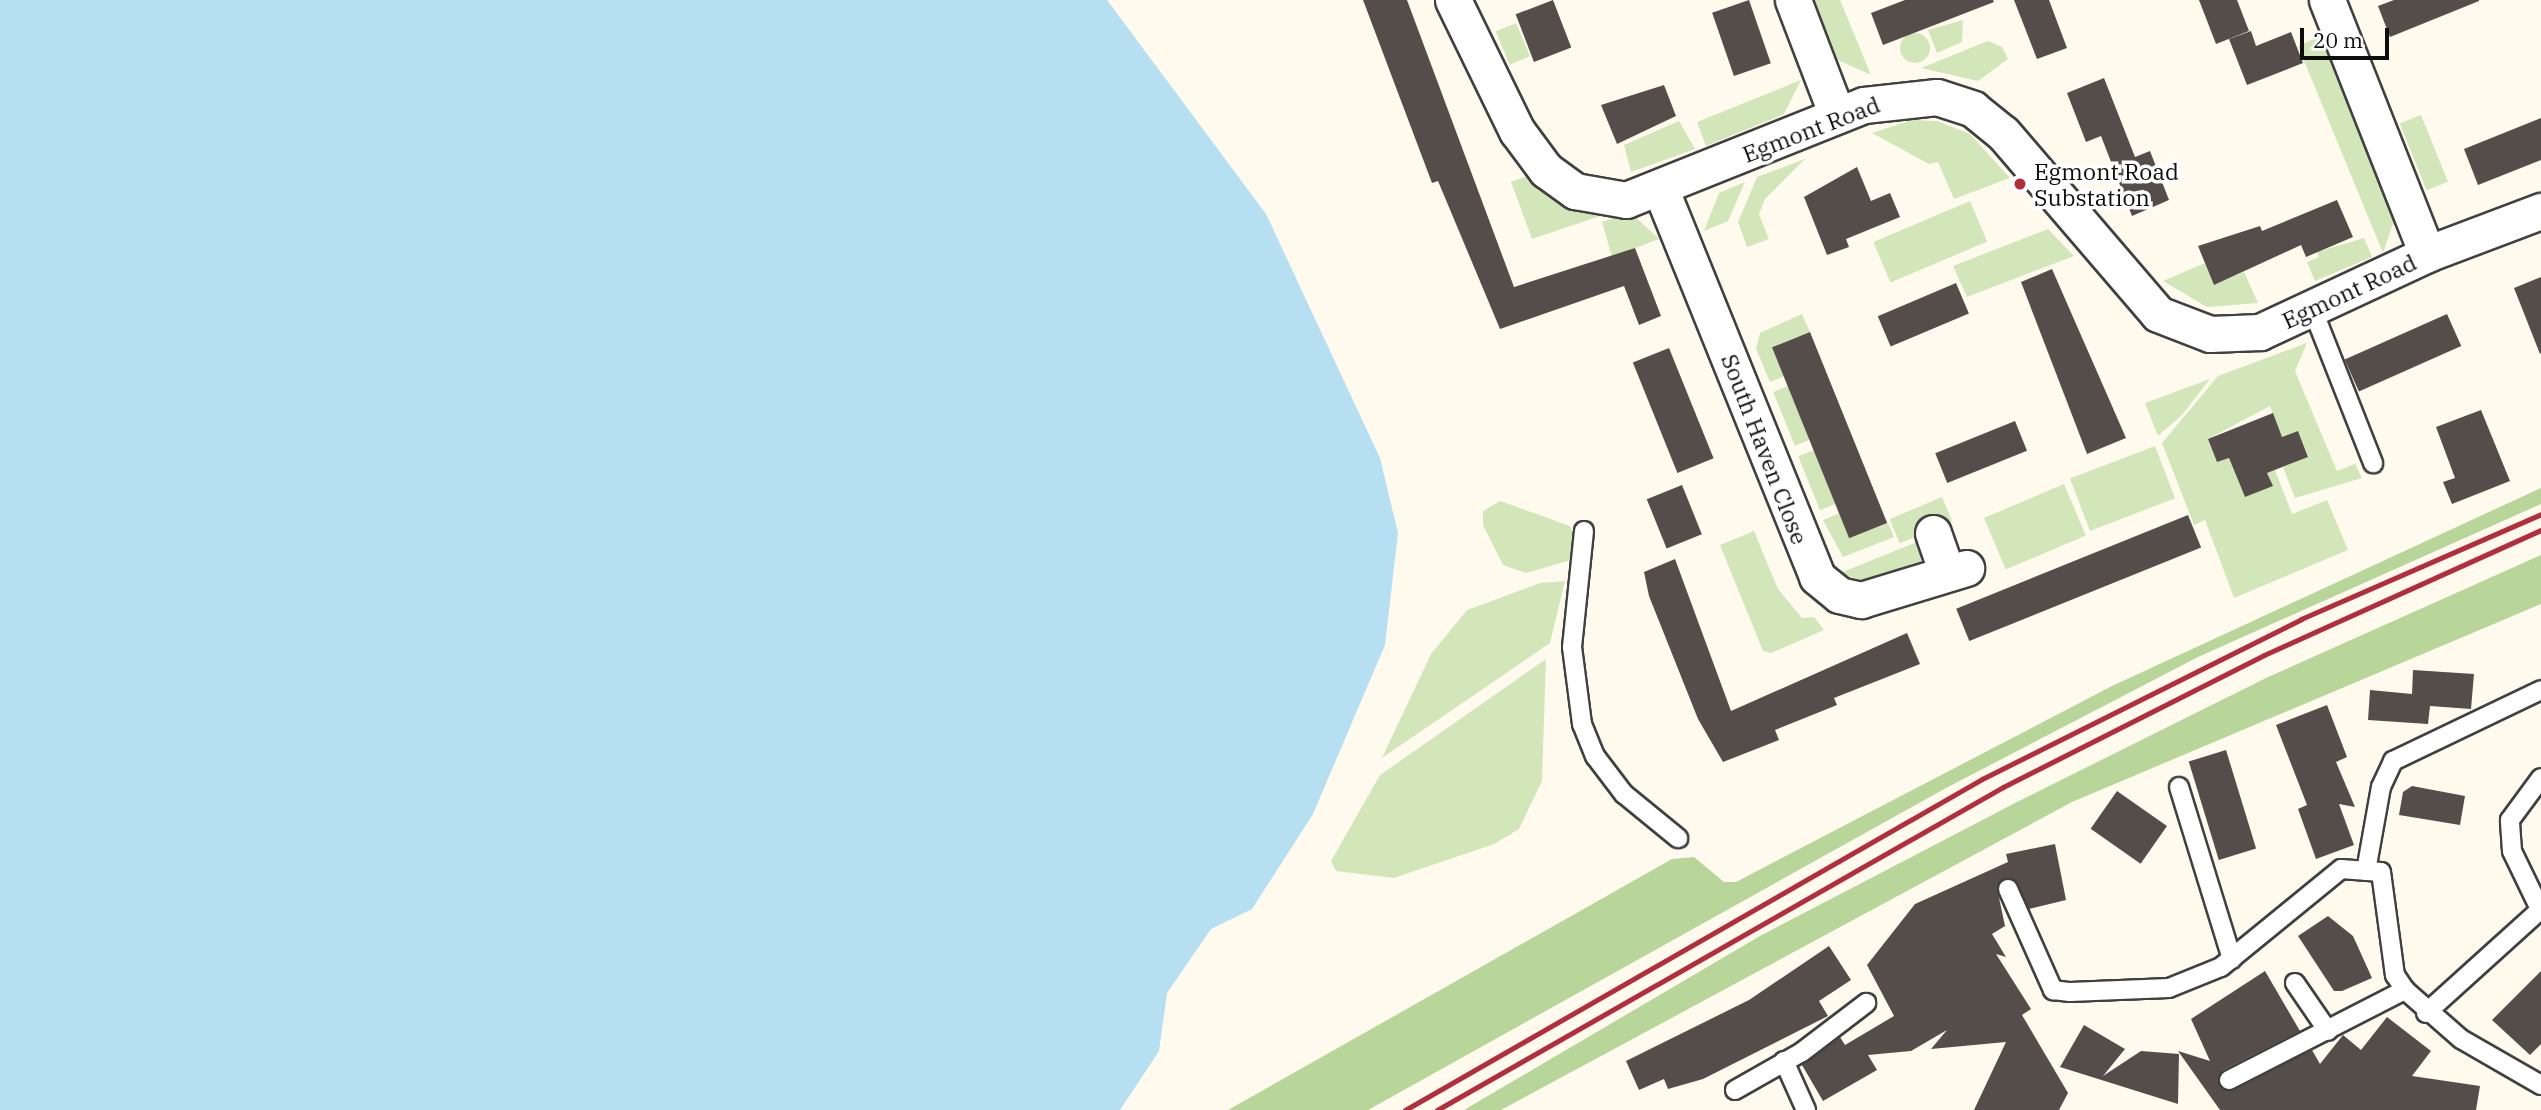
<!DOCTYPE html>
<style>
body{margin:0}
#map{position:relative;width:2541px;height:1110px;overflow:hidden;background:#fefaee;font-family:"IBM Plex Serif",serif}
div>[style]{position:absolute}
[style*='--x']{left:calc(var(--x)*1px);top:calc(var(--y)*1px);width:calc(var(--w)*1px);rotate:calc(var(--a)*1deg)}
.green>*{inset:0;background:#d3e6ba;transform-origin:0 0}
.round{border-radius:50%}
.forest>*{inset:0;background:#b8d59a}
.water>*{inset:0;background:#b6dff2}
.building>*{inset:0;background:#554d4a;transform-origin:0 0}
.roads{filter:drop-shadow(2px 0 #404040) drop-shadow(-2px 0 #404040) drop-shadow(0 2px #404040) drop-shadow(0 -2px #404040)}
.service>*{height:18px;margin:-9px;padding:0 9px;transform-origin:9px;border-radius:9px;background:#fff}
.minor>*{height:35px;margin:-17.5px;padding:0 17.5px;transform-origin:17.5px;border-radius:17.5px;background:#fff}
.rail>*{height:5px;margin:-2.5px;padding:0 2.5px;transform-origin:2.5px;border-radius:2.5px;background:#b32e3c}
.dots>*{width:19px;height:19px;translate:-50% -50%;box-sizing:border-box;border:4px solid #fff;border-radius:50%}
span{translate:-50% -50%;white-space:nowrap;text-align:center;line-height:1.15;-webkit-text-stroke:7px #fff;paint-order:stroke}
.street-label{font-size:23px;color:#0d0d0d}
.poi-label{font-size:23px;color:#0d0d0d}
.left{translate:0 -50%;text-align:left}
.scale{position:absolute;left:2300px;top:28px;width:89px;height:32px;box-sizing:border-box;border:4px solid #0d0d0d;border-top:0;padding-left:9px;font-size:21px;line-height:24px;white-space:nowrap;color:#0d0d0d;-webkit-text-stroke:5px #fff;paint-order:stroke}
</style>
<div id="map">
<div class="green">
<i style="clip-path:polygon(1814px 0,1840px 0,1871px 75px,1838px 60px)"></i>
<i style="clip-path:polygon(1963px 20px,1962px 42px,1937px 53px,1928px 30px)"></i>
<i style="left:1516px;top:23px;width:36px;height:22px;rotate:67deg"></i>
<i class="round" style="left:1900px;top:33px;width:30px;height:30px"></i>
<i style="clip-path:polygon(2321px 36px,2395px 218px,2383px 253px,2298px 46px)"></i>
<i style="clip-path:polygon(1988px 41px,2002px 47px,2008px 59px,1978px 81px,1921px 68px)"></i>
<i style="clip-path:polygon(1801px 80px,1784px 114px,1706px 146px,1697px 122px)"></i>
<i style="left:2421px;top:115px;width:72px;height:23px;rotate:68deg"></i>
<i style="clip-path:polygon(1912px 120px,1937px 121px,1970px 134px,2010px 178px,1954px 199px,1938px 162px,1929px 164px,1872px 133px)"></i>
<i style="clip-path:polygon(1679px 121px,1695px 149px,1631px 172px,1624px 145px)"></i>
<i style="clip-path:polygon(1805px 159px,1765px 199px,1759px 214px,1769px 239px,1747px 247px,1738px 222px,1757px 177px)"></i>
<i style="clip-path:polygon(1528px 176px,1565px 202px,1612px 212px,1532px 239px,1511px 182px)"></i>
<i style="clip-path:polygon(1745px 182px,1728px 221px,1704px 231px,1719px 193px)"></i>
<i style="left:1970px;top:201px;width:44px;height:105px;rotate:67deg"></i>
<i style="clip-path:polygon(1630px 212px,1659px 239px,1612px 257px,1602px 222px)"></i>
<i style="clip-path:polygon(2048px 229px,2074px 256px,1967px 297px,1953px 266px)"></i>
<i style="clip-path:polygon(2364px 238px,2372px 257px,2315px 281px,2307px 262px,2319px 257px,2317px 252px)"></i>
<i style="clip-path:polygon(2205px 263px,2214px 285px,2244px 272px,2258px 303px,2207px 307px,2163px 281px)"></i>
<i style="clip-path:polygon(1802px 314px,1810px 332px,1772px 347px,1784px 376px,1770px 382px,1756px 349px,1760px 333px)"></i>
<i style="clip-path:polygon(2307px 343px,2295px 371px,2337px 471px,2355px 464px,2362px 478px,2295px 498px,2283px 467px,2308px 456px,2298px 431px,2282px 437px,2270px 406px,2208px 439px,2217px 462px,2229px 458px,2245px 497px,2272px 486px,2267px 473px,2275px 470px,2292px 514px,2327px 500px,2348px 550px,2234px 598px,2205px 520px,2194px 525px,2162px 443px,2218px 376px)"></i>
<i style="clip-path:polygon(2210px 379px,2182px 415px,2158px 436px,2145px 403px)"></i>
<i style="left:1788px;top:386px;width:58px;height:16px;rotate:68deg"></i>
<i style="left:2155px;top:446px;width:56px;height:91px;rotate:69deg"></i>
<i style="left:1814px;top:450px;width:58px;height:17px;rotate:68deg"></i>
<i style="left:2064px;top:484px;width:56px;height:87px;rotate:67deg"></i>
<i style="left:1942px;top:497px;width:26px;height:57px;rotate:67deg"></i>
<i style="clip-path:polygon(1500px 501px,1570px 526px,1577px 542px,1571px 560px,1526px 573px,1503px 565px,1483px 525px,1483px 511px)"></i>
<i style="clip-path:polygon(1840px 513px,1850px 538px,1888px 523px,1894px 537px,1843px 557px,1823px 520px)"></i>
<i style="clip-path:polygon(1754px 531px,1778px 589px,1802px 618px,1814px 617px,1824px 630px,1771px 653px,1763px 651px,1720px 545px)"></i>
<i style="clip-path:polygon(1922px 540px,1921px 564px,1872px 584px,1840px 573px)"></i>
<i style="clip-path:polygon(1565px 581px,1550px 643px,1382px 758px,1431px 654px,1467px 610px,1540px 583px)"></i>
<i style="clip-path:polygon(1546px 659px,1542px 781px,1519px 829px,1494px 844px,1394px 878px,1336px 871px,1331px 861px,1380px 775px)"></i>
</div>
<div class="forest">
<i style="clip-path:polygon(2541px 488px,2541px 504px,2198px 657px,1946px 788px,1368px 1110px,1228px 1110px,1672px 859px,1694px 857px,1724px 882px,1736px 882px,2112px 686px)"></i>
<i style="clip-path:polygon(2541px 555px,2541px 604px,2072px 802px,1501px 1110px,1464px 1110px,1760px 936px,2017px 802px,2266px 678px)"></i>
</div>
<div class="water">
<i style="clip-path:polygon(0 0,1107px 0,1266px 214px,1380px 458px,1398px 533px,1385px 645px,1313px 814px,1252px 909px,1211px 929px,1167px 993px,1159px 1051px,1120px 1110px,0 1110px)"></i>
</div>
<div class="building">
<i style="clip-path:polygon(1363px 0,1407px 0,1514px 287px,1635px 248px,1661px 316px,1639px 325px,1624px 286px,1500px 329px,1438px 181px,1432px 183px)"></i>
<i style="left:1553px;top:0;width:51px;height:40px;rotate:69deg"></i>
<i style="left:1749px;top:0;width:67px;height:39px;rotate:71deg"></i>
<i style="clip-path:polygon(1905px 0,1993px 0,1994px 2px,1883px 45px,1871px 13px)"></i>
<i style="clip-path:polygon(2014px 0,2049px 0,2067px 48px,2037px 59px)"></i>
<i style="clip-path:polygon(2199px 0,2237px 0,2249px 31px,2216px 44px)"></i>
<i style="clip-path:polygon(2394px 0,2479px 0,2479px 1px,2390px 37px,2378px 6px)"></i>
<i style="clip-path:polygon(2251px 31px,2256px 46px,2291px 32px,2303px 63px,2247px 85px,2229px 39px)"></i>
<i style="clip-path:polygon(2104px 78px,2135px 157px,2150px 151px,2169px 200px,2132px 216px,2101px 136px,2086px 142px,2067px 93px)"></i>
<i style="clip-path:polygon(1664px 85px,1676px 116px,1617px 144px,1601px 105px)"></i>
<i style="clip-path:polygon(2541px 118px,2541px 160px,2478px 185px,2464px 149px)"></i>
<i style="clip-path:polygon(1857px 167px,1871px 201px,1890px 193px,1900px 217px,1846px 239px,1849px 247px,1827px 255px,1804px 197px)"></i>
<i style="clip-path:polygon(2337px 200px,2353px 237px,2306px 257px,2301px 245px,2214px 285px,2198px 246px,2260px 226px,2262px 231px)"></i>
<i style="clip-path:polygon(2052px 269px,2126px 438px,2087px 454px,2021px 282px)"></i>
<i style="clip-path:polygon(2541px 277px,2541px 353px,2540px 354px,2514px 288px)"></i>
<i style="left:1956px;top:283px;width:33px;height:85px;rotate:67deg"></i>
<i style="left:2447px;top:314px;width:35px;height:112px;rotate:66deg"></i>
<i style="left:1810px;top:332px;width:206px;height:41px;rotate:68deg"></i>
<i style="left:1669px;top:348px;width:119px;height:39px;rotate:68deg"></i>
<i style="clip-path:polygon(2481px 410px,2510px 481px,2452px 504px,2443px 482px,2455px 478px,2436px 427px)"></i>
<i style="clip-path:polygon(2273px 413px,2282px 437px,2298px 431px,2308px 457px,2267px 473px,2273px 486px,2245px 497px,2229px 458px,2217px 462px,2208px 439px)"></i>
<i style="left:2015px;top:421px;width:32px;height:86px;rotate:68deg"></i>
<i style="left:1682px;top:485px;width:53px;height:38px;rotate:68deg"></i>
<i style="left:2188px;top:515px;width:35px;height:250px;rotate:68deg"></i>
<i style="clip-path:polygon(1675px 559px,1731px 711px,1907px 633px,1920px 664px,1834px 698px,1837px 705px,1775px 730px,1779px 740px,1723px 762px,1698px 719px,1649px 596px,1644px 572px)"></i>
<i style="clip-path:polygon(2413px 670px,2474px 674px,2471px 709px,2430px 706px,2428px 724px,2368px 720px,2370px 690px,2412px 694px)"></i>
<i style="clip-path:polygon(2327px 705px,2347px 757px,2336px 762px,2355px 807px,2339px 804px,2354px 845px,2316px 859px,2298px 809px,2307px 805px,2276px 725px)"></i>
<i style="left:2226px;top:750px;width:103px;height:39px;rotate:73deg"></i>
<i style="clip-path:polygon(2412px 786px,2465px 796px,2460px 825px,2399px 815px,2403px 792px)"></i>
<i style="left:2117px;top:791px;width:61px;height:46px;rotate:35deg"></i>
<i style="clip-path:polygon(2055px 844px,2066px 900px,2029px 909px,2015px 880px,2003px 879px,1997px 888px,2005px 926px,1992px 934px,2006px 957px,1996px 954px,2031px 1009px,2022px 1015px,2068px 1093px,2059px 1110px,1974px 1110px,2006px 1042px,1931px 1049px,1947px 1030px,1911px 1051px,1868px 1055px,1877px 1070px,1823px 1101px,1802px 1065px,1840px 1037px,1845px 1045px,1894px 1016px,1867px 965px,1915px 904px,2008px 862px,2006px 854px)"></i>
<i style="clip-path:polygon(2328px 916px,2353px 936px,2372px 978px,2342px 991px,2334px 991px,2298px 936px)"></i>
<i style="clip-path:polygon(1829px 946px,1851px 980px,1819px 1001px,1828px 1016px,1703px 1079px,1668px 1089px,1664px 1079px,1639px 1090px,1626px 1061px,1749px 1000px)"></i>
<i style="clip-path:polygon(2265px 971px,2300px 1031px,2223px 1070px,2218px 1080px,2222px 1089px,2234px 1090px,2312px 1050px,2320px 1064px,2343px 1035px,2361px 1050px,2387px 1017px,2431px 1051px,2412px 1076px,2480px 1086px,2476px 1110px,2220px 1110px,2178px 1051px,2210px 1061px,2191px 1019px)"></i>
<i style="clip-path:polygon(2541px 971px,2541px 1044px,2530px 1055px,2492px 1020px)"></i>
<i style="clip-path:polygon(2084px 1025px,2125px 1049px,2103px 1076px,2141px 1051px,2179px 1054px,2178px 1104px,2060px 1067px)"></i>
</div>
<div class="roads">
<div class="service">
<i style="--x:2312;--y:308;--w:167;--a:68.5"></i>
<i style="--x:1584;--y:531;--w:117;--a:95.9"></i>
<i style="--x:1572;--y:647;--w:78;--a:82.6"></i>
<i style="--x:1582;--y:724;--w:35;--a:68"></i>
<i style="--x:1595;--y:756;--w:48;--a:52.7"></i>
<i style="--x:1624;--y:794;--w:70;--a:39.2"></i>
<i style="--x:2179;--y:787;--w:180;--a:72.9"></i>
<i style="--x:2366;--y:871;--w:85;--a:-79.9"></i>
<i style="--x:2381;--y:787;--w:29;--a:-65"></i>
<i style="--x:2393;--y:761;--w:164;--a:-25.6"></i>
<i style="--x:2008;--y:889;--w:111;--a:66"></i>
<i style="--x:2053;--y:990;--w:17;--a:7"></i>
<i style="--x:2070;--y:992;--w:99;--a:-2.3"></i>
<i style="--x:2169;--y:988;--w:56;--a:-22"></i>
<i style="--x:2221;--y:967;--w:155;--a:-39.2"></i>
<i style="--x:2341;--y:869;--w:40;--a:4.3"></i>
<i style="--x:2381;--y:872;--w:104;--a:82.3"></i>
<i style="--x:2395;--y:975;--w:18;--a:56"></i>
<i style="--x:2405;--y:990;--w:74;--a:41.2"></i>
<i style="--x:2461;--y:1039;--w:92;--a:29.9"></i>
<i style="--x:2540;--y:909;--w:64;--a:-115.8"></i>
<i style="--x:2512;--y:851;--w:31;--a:-94"></i>
<i style="--x:2510;--y:820;--w:52;--a:-53.6"></i>
<i style="--x:2295;--y:983;--w:58;--a:55.5"></i>
<i style="--x:2426;--y:1013;--w:155;--a:-42.1"></i>
<i style="--x:1784;--y:1061;--w:54;--a:65.8"></i>
<i style="--x:2229;--y:1080;--w:198;--a:-27.1"></i>
<i style="--x:1735;--y:1090;--w:77;--a:-29.6"></i>
<i style="--x:1802;--y:1052;--w:81;--a:-37.4"></i>
</div>
<div class="minor">
<i style="--x:1453;--y:0;--w:146;--a:64"></i>
<i style="--x:1517;--y:131;--w:49;--a:53.4"></i>
<i style="--x:1546;--y:170;--w:36;--a:36"></i>
<i style="--x:1575;--y:191;--w:52;--a:10"></i>
<i style="--x:1626;--y:200;--w:256;--a:-21.8"></i>
<i style="--x:1864;--y:105;--w:73;--a:-6.3"></i>
<i style="--x:1937;--y:97;--w:38;--a:18"></i>
<i style="--x:1973;--y:109;--w:38;--a:39"></i>
<i style="--x:2003;--y:133;--w:238;--a:49.4"></i>
<i style="--x:2158;--y:314;--w:56;--a:21"></i>
<i style="--x:2210;--y:334;--w:50;--a:-2.3"></i>
<i style="--x:2260;--y:332;--w:184;--a:-25"></i>
<i style="--x:2427;--y:254;--w:122;--a:-20.7"></i>
<i style="--x:1793;--y:0;--w:123;--a:69.1"></i>
<i style="--x:2327;--y:0;--w:273;--a:68.5"></i>
<i style="--x:1661;--y:190;--w:417;--a:68"></i>
<i style="--x:1817;--y:577;--w:28;--a:39"></i>
<i style="--x:1839;--y:595;--w:23;--a:13"></i>
<i style="--x:1861;--y:600;--w:110;--a:-16.9"></i>
<i style="--x:1933;--y:533;--w:42;--a:70.7"></i>
</div>
</div>
<div class="rail">
<i style="--x:1405;--y:1110;--w:665;--a:-29.84"></i>
<i style="--x:1982;--y:779;--w:357;--a:-26.6"></i>
<i style="--x:2301;--y:619;--w:262;--a:-23.6"></i>
<i style="--x:1437;--y:1110;--w:652;--a:-29.71"></i>
<i style="--x:2003;--y:787;--w:292;--a:-26.8"></i>
<i style="--x:2264;--y:655;--w:304;--a:-24.3"></i>
</div>
<div class="dots">
<i style="left:2020px;top:184px;background:#b32e3c"></i>
</div>
<div class="street-label">
<span style="left:1811px;top:129px;rotate:-21deg">Egmont Road</span>
<span style="left:2349px;top:291px;rotate:-25deg">Egmont Road</span>
<span style="left:1765px;top:449px;rotate:69deg">South Haven Close</span>
</div>
<div class="poi-label">
<span class="left" style="left:2034px;top:184px">Egmont Road<br>Substation</span>
</div>
<div class="scale">20 m</div>
</div>
